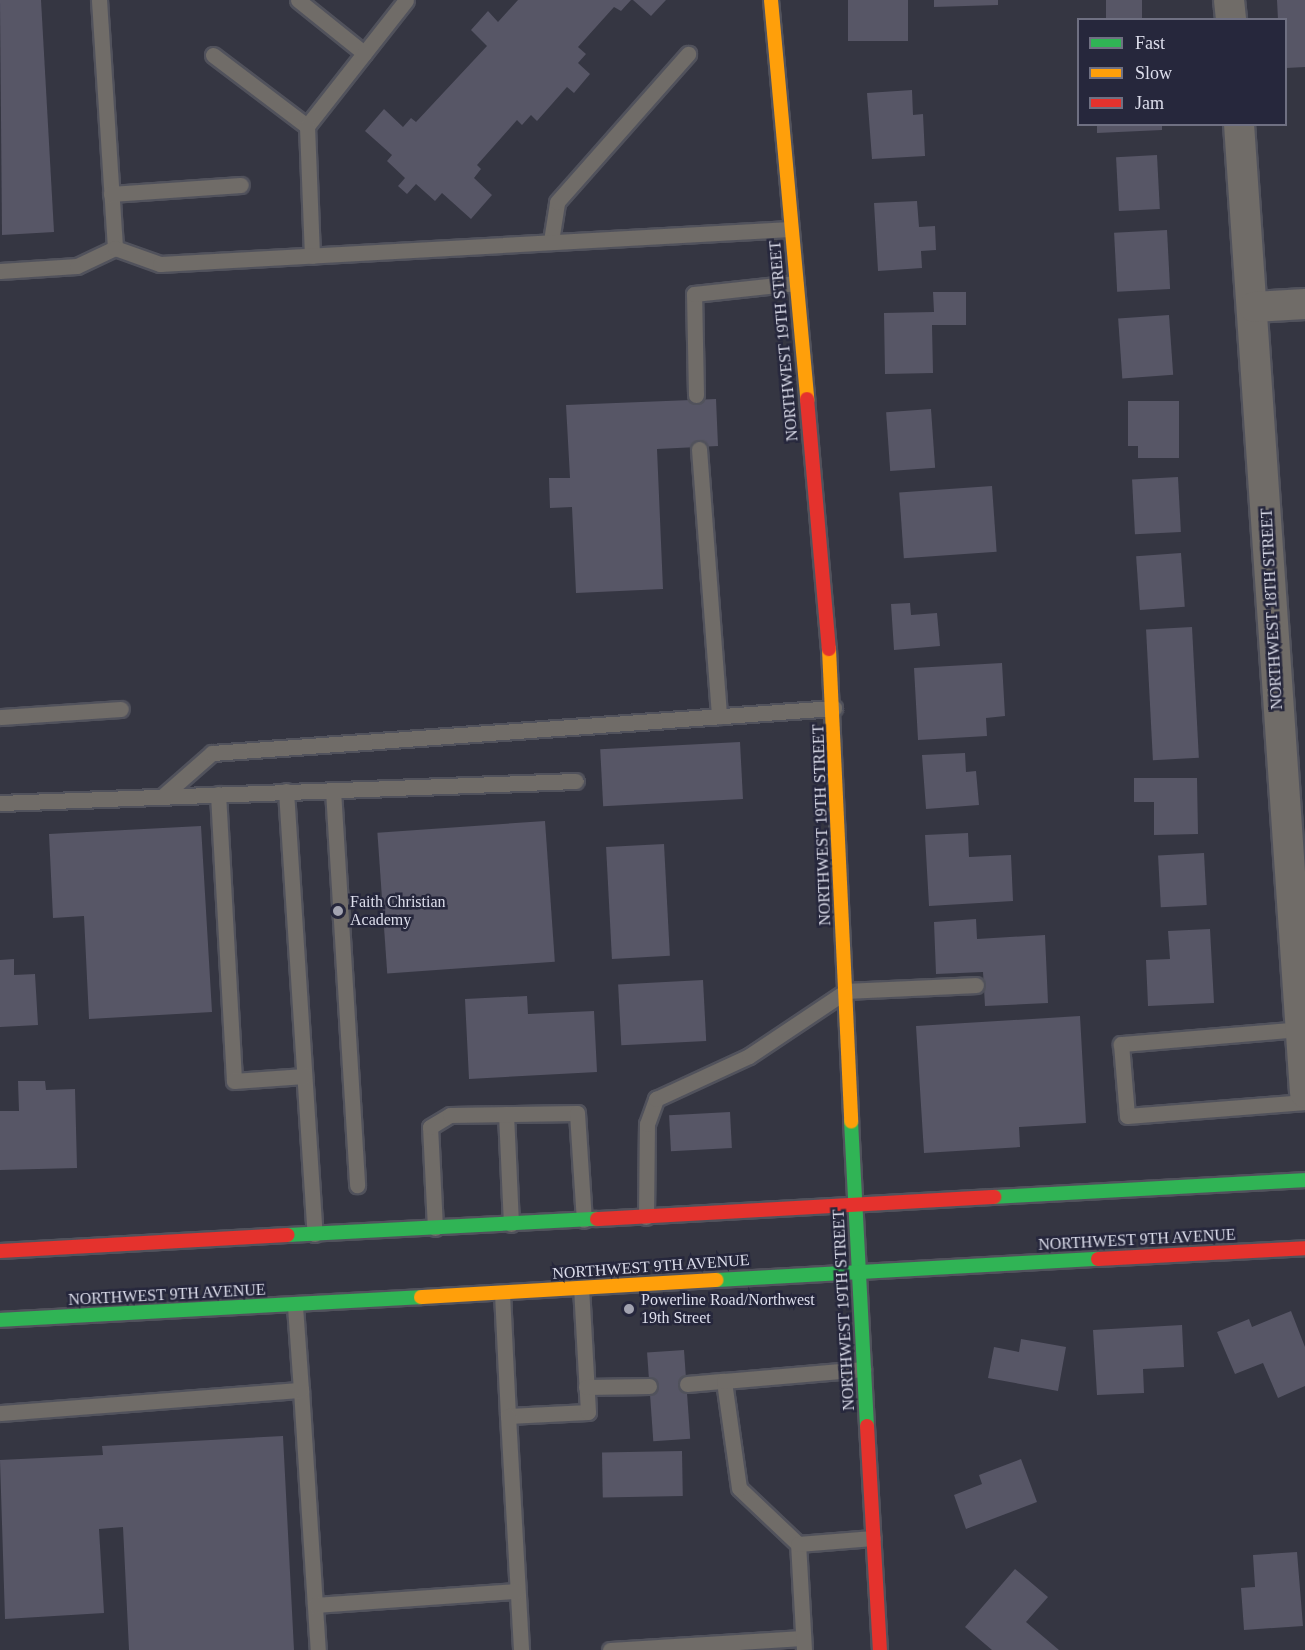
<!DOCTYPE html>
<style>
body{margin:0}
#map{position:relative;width:1305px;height:1650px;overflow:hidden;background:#353642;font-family:Georgia,serif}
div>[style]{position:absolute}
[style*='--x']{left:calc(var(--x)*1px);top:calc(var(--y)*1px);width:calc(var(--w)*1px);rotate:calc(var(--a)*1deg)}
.building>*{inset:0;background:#575666;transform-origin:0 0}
.roads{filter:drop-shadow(2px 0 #51525c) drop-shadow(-2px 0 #51525c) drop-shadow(0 2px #51525c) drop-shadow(0 -2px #51525c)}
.lane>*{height:15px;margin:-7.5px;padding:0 7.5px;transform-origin:7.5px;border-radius:7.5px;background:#706c68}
.street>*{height:30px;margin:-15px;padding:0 15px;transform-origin:15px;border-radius:15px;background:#706c68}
.fast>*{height:14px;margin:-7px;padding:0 7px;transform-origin:7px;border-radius:7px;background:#30b455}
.slow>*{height:14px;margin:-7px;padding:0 7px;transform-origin:7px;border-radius:7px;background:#ff9f0a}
.jam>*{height:14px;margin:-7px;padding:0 7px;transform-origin:7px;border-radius:7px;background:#e5322d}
.dots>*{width:16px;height:16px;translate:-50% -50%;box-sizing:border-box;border:3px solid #26273c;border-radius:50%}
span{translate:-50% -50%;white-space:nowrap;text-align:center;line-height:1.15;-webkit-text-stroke:5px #26273c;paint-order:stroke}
.street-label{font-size:16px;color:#dddeec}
.poi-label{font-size:16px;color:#dddeec}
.left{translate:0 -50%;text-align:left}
.legend{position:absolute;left:1077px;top:18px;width:210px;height:108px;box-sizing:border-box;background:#26273c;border:2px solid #6f7082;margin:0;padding:8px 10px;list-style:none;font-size:18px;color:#dddeec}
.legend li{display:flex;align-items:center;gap:12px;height:30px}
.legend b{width:30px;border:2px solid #6f7082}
</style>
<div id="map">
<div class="building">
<i style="clip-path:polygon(0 0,41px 0,54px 232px,2px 235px)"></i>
<i style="clip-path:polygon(518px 0,631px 0,621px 11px,614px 7px,578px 47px,586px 54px,578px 63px,590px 74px,574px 93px,567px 87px,537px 121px,531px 115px,522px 125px,517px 120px,477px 165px,481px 169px,474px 178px,492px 195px,471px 219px,442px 193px,435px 201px,416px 184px,407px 194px,398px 186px,405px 178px,387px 161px,392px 155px,365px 131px,384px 109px,403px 127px,411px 118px,416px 122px,487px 46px,471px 30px,488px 11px,498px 22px)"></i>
<i style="clip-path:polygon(633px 0,666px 0,651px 16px)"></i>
<i style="left:848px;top:0;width:60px;height:41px"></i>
<i style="clip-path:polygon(934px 0,998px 0,998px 5px,934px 7px)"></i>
<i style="left:1106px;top:0;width:36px;height:20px"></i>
<i style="clip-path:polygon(1277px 0,1305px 0,1305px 67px,1286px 68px,1286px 20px,1278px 20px)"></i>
<i style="clip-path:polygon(912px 90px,913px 115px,923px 114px,925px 156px,872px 159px,867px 93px)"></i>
<i style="clip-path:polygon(1097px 124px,1162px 124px,1162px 130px,1097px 133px)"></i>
<i style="left:1157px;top:155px;width:54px;height:41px;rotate:87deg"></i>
<i style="clip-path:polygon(917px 201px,919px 227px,935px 226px,936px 250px,921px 251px,922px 268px,878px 271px,874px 203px)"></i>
<i style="left:1167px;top:230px;width:59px;height:53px;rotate:87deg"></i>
<i style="clip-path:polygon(933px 292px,966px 292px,966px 325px,932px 325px,933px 373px,885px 374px,884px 313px,934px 312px)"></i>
<i style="left:1169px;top:315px;width:60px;height:51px;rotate:86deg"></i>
<i style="clip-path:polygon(716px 399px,718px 446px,657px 449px,663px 589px,576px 593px,572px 507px,550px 508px,549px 478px,570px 478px,566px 405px)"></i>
<i style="clip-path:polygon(1128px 401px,1179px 401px,1179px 458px,1138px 458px,1138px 446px,1128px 446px)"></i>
<i style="left:931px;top:409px;width:59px;height:45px;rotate:86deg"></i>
<i style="left:1178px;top:477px;width:55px;height:46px;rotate:87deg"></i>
<i style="left:992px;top:486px;width:66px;height:93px;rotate:86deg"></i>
<i style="left:1181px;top:553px;width:54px;height:45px;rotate:86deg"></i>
<i style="clip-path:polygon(910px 603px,911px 615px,937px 613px,940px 646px,894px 650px,891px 604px)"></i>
<i style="left:1192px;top:627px;width:131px;height:46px;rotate:87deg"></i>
<i style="clip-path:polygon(1002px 663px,1005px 716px,986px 718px,987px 736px,918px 740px,914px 668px)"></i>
<i style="left:740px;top:742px;width:57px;height:140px;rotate:87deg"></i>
<i style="clip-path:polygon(965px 753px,966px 772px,976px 771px,979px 805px,926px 809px,922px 755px)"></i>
<i style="clip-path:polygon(1134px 778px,1197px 778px,1198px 834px,1154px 835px,1154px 802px,1134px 802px)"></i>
<i style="left:545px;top:821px;width:141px;height:168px;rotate:86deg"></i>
<i style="clip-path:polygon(201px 826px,212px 1012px,89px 1019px,84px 916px,53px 918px,49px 834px)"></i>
<i style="clip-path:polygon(968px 833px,969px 857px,1011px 855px,1013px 901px,929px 906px,925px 835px)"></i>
<i style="left:664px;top:844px;width:112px;height:58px;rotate:87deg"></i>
<i style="left:1204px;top:853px;width:52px;height:46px;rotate:87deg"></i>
<i style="clip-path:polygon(976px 919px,977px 939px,1045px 935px,1048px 1003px,985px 1006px,983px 972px,936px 974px,934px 922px)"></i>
<i style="clip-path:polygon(1210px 929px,1214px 1003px,1148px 1006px,1146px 960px,1170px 959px,1168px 931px)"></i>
<i style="clip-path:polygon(14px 959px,14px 975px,35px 974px,38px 1025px,0 1027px,0 960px)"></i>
<i style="left:703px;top:980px;width:61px;height:85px;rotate:87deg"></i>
<i style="clip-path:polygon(527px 996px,528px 1014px,594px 1011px,597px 1072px,469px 1079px,465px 999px)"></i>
<i style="clip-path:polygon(1080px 1016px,1086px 1123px,1019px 1127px,1020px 1147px,924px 1153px,916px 1026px)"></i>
<i style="clip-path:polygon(18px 1081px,45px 1081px,46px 1090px,75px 1089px,77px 1168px,0 1170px,0 1111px,19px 1111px)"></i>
<i style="left:730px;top:1112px;width:36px;height:61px;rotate:87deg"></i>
<i style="clip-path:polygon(1291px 1311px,1305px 1347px,1305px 1386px,1278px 1398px,1263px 1363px,1235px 1374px,1217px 1332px,1249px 1319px,1252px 1327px)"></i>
<i style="clip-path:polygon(1182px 1325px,1184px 1367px,1143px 1369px,1144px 1393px,1097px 1395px,1093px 1330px)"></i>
<i style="clip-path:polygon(1021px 1339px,1066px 1347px,1058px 1391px,988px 1378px,994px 1347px,1019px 1352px)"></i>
<i style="left:684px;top:1350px;width:89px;height:37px;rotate:86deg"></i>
<i style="clip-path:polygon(283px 1436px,294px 1650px,129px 1650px,123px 1527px,99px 1529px,104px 1613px,5px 1619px,0 1460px,103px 1455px,102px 1446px)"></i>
<i style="left:682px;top:1451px;width:45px;height:80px;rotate:89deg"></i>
<i style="clip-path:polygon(1021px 1459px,1037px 1502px,966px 1529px,954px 1495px,982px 1484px,979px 1475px)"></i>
<i style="clip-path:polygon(1297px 1552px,1303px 1626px,1244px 1630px,1241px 1588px,1255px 1587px,1253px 1555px)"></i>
<i style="clip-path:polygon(1015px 1569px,1048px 1597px,1026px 1622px,1059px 1650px,992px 1650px,965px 1627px)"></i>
</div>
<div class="roads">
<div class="lane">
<i style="--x:99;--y:0;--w:249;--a:86.3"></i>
<i style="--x:298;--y:0;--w:85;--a:38.8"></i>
<i style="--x:213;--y:55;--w:118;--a:37.1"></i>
<i style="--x:307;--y:126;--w:160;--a:-51.8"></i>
<i style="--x:307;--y:126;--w:130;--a:87.8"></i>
<i style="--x:111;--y:194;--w:130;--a:-4"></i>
<i style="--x:551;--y:241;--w:39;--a:-81"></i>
<i style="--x:557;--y:202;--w:198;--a:-48.5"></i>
<i style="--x:0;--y:271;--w:77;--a:-3.7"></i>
<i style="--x:77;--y:266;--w:42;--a:-25.3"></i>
<i style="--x:115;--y:248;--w:48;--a:19.6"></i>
<i style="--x:160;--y:264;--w:631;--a:-3.18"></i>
<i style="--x:696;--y:395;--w:101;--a:-91.1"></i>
<i style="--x:694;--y:294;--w:102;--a:-6.2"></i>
<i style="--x:699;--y:449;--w:268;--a:85.7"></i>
<i style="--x:0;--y:717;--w:121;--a:-3.8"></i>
<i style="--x:333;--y:790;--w:396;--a:86.5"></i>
<i style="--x:286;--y:791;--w:444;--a:86.3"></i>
<i style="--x:218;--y:794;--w:287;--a:86.8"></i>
<i style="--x:234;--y:1081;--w:70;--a:-4.1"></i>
<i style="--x:163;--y:796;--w:65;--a:-41.3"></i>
<i style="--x:212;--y:753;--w:624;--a:-4.14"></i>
<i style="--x:0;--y:803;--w:576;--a:-2.19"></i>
<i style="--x:1301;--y:1029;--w:181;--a:175.2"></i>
<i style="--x:1121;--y:1044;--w:72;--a:85.2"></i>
<i style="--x:1127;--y:1116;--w:179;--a:-4.5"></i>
<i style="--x:506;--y:1114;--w:110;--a:87.4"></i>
<i style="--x:646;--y:1217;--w:93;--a:-89.4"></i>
<i style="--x:647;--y:1124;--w:27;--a:-70"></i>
<i style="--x:656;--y:1099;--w:102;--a:-24.8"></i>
<i style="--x:749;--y:1056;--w:117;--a:-33.8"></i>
<i style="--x:846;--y:991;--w:130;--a:-2.6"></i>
<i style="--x:435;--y:1228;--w:101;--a:-92.8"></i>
<i style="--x:430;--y:1127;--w:23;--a:-31"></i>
<i style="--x:450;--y:1115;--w:127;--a:-0.9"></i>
<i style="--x:577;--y:1113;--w:107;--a:86.3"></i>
<i style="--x:502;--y:1293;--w:123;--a:87.2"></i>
<i style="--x:508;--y:1416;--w:80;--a:-2.9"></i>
<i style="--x:588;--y:1412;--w:124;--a:-93.2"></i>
<i style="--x:687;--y:1384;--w:37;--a:-5"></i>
<i style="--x:586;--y:1387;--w:63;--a:-0.9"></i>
<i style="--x:301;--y:1390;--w:261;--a:86.3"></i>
<i style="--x:0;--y:1413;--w:302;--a:-4.4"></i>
<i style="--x:301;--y:1390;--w:84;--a:-94.1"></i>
<i style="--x:508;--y:1416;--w:234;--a:86.8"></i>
<i style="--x:798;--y:1544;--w:81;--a:-136.5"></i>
<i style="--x:739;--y:1488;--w:108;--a:-98"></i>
<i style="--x:724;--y:1381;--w:140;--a:-4.9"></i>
<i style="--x:315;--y:1605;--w:202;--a:-4"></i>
<i style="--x:610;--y:1650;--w:193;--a:-3.6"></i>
<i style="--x:804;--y:1650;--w:106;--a:-93.2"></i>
<i style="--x:798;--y:1544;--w:75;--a:-4.6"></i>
</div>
<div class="street">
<i style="--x:1229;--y:0;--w:20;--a:84"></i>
<i style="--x:1239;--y:124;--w:971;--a:86.1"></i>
<i style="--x:1254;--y:307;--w:51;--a:-3.4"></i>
</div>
<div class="fast">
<i style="--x:851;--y:1121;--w:305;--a:87"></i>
<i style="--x:994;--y:1197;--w:311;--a:-3.1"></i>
<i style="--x:288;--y:1235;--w:309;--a:-3"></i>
<i style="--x:717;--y:1280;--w:382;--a:-3.2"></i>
<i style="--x:0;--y:1320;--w:422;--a:-3.1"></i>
</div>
<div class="slow">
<i style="--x:771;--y:0;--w:401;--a:84.8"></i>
<i style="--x:829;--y:649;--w:473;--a:87.3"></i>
<i style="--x:421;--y:1297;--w:296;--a:-3.3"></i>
</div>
<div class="jam">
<i style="--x:807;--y:399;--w:251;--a:85"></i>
<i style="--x:597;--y:1219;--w:398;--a:-3.2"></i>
<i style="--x:0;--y:1251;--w:288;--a:-3.2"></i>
<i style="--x:1098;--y:1259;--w:207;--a:-3"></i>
<i style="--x:867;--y:1426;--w:224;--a:86.7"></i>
</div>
</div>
<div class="dots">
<i style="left:338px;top:911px;background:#a2a3b0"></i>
<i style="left:629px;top:1309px;background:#a2a3b0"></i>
</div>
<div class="street-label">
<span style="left:784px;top:341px;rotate:-95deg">NORTHWEST 19TH STREET</span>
<span style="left:1272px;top:609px;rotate:-93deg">NORTHWEST 18TH STREET</span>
<span style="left:822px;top:825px;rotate:-92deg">NORTHWEST 19TH STREET</span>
<span style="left:1137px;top:1240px;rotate:-3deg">NORTHWEST 9TH AVENUE</span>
<span style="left:651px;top:1267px;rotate:-4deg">NORTHWEST 9TH AVENUE</span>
<span style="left:167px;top:1295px;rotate:-3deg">NORTHWEST 9TH AVENUE</span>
<span style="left:844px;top:1310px;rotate:-93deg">NORTHWEST 19TH STREET</span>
</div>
<div class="poi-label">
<span class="left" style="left:350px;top:911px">Faith Christian<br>Academy</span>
<span class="left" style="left:641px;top:1309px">Powerline Road/Northwest<br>19th Street</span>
</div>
<ul class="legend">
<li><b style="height:8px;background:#30b455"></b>Fast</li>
<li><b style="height:8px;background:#ff9f0a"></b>Slow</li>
<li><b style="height:8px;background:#e5322d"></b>Jam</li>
</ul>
</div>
